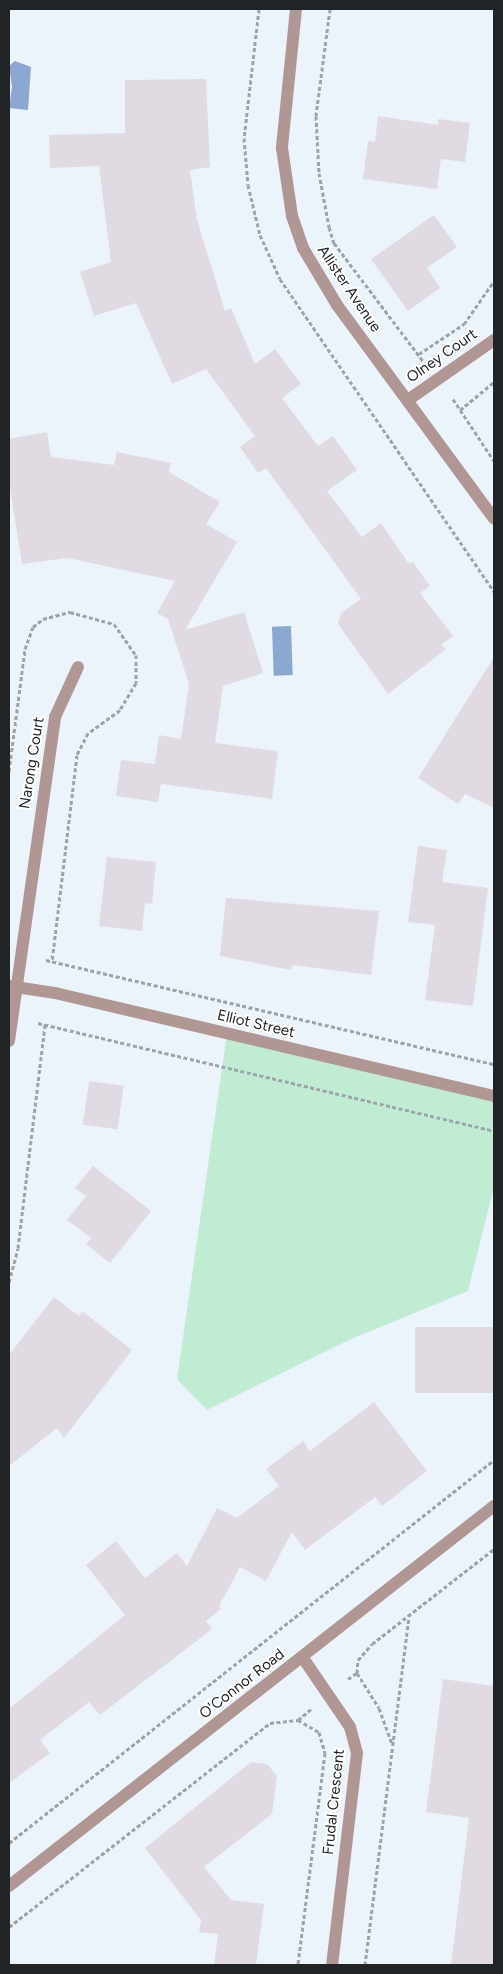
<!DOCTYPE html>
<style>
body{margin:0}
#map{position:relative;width:503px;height:1974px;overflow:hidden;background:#ebf3fb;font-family:Figtree,sans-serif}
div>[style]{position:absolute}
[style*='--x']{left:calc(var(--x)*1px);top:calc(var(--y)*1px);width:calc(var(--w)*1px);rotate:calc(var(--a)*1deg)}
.green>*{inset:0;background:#c0ecd4}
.water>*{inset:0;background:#8ba7d2;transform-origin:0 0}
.building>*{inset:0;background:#e2dae2;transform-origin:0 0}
.path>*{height:3px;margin-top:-1.5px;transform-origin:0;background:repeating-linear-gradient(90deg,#9da3a9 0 4px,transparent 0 6.5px)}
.minor>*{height:12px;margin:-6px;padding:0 6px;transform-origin:6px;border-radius:6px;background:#b19794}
span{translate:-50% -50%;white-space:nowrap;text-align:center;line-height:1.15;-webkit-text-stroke:4px #fff;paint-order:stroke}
.street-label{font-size:15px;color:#212427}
.frame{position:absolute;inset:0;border:10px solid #212427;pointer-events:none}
</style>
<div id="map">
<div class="green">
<i style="clip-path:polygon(227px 1034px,494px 1096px,494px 1187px,468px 1291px,351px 1339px,207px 1410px,177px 1379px)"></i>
</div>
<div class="water">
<i style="clip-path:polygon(15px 61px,31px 67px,28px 110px,9px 108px,12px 87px,9px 66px)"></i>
<i style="left:291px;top:626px;width:49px;height:19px;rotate:88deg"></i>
</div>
<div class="building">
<i style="clip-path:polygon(206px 79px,210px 167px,190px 170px,197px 220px,225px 311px,231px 308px,255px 364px,275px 349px,301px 384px,282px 398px,318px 446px,333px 436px,357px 470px,327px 491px,362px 537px,381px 523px,409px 564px,413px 562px,430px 586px,420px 593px,453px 636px,441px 645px,446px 649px,388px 694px,338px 624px,341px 613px,361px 599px,266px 468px,258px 473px,240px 447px,255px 436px,206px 369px,172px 384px,136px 303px,94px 316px,80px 272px,111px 262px,99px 166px,50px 168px,49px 135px,125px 133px,125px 80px)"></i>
<i style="clip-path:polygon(378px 116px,438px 125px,438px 119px,470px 123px,465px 162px,441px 159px,437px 189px,363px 179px,368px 141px,375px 142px)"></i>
<i style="clip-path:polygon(434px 215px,457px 247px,427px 268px,440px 288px,408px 311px,371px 259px)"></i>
<i style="clip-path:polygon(47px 432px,51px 457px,114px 465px,117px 452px,171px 463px,169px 472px,220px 502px,206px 524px,237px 542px,185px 630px,244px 612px,263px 673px,223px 686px,215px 743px,278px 751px,272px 799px,161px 784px,158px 802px,116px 796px,121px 760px,155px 764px,159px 735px,181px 739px,189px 684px,168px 619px,157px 613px,175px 581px,68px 558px,22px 564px,9px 481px,9px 439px)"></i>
<i style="clip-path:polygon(494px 657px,494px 808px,465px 794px,458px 804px,418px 778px)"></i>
<i style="clip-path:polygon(418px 846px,447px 850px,442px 882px,488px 888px,473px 1006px,425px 1000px,435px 925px,408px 922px)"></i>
<i style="clip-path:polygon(107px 857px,156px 862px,152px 904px,145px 903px,142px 931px,99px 926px)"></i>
<i style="clip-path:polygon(226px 898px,379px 911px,371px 975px,292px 965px,291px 970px,220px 956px)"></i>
<i style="left:89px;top:1081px;width:35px;height:44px;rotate:8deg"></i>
<i style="clip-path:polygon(93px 1166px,151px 1211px,110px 1263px,86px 1244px,91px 1238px,67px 1220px,86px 1196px,75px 1188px)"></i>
<i style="clip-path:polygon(54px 1297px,79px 1316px,82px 1311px,132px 1350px,64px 1438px,57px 1428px,9px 1466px,9px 1355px)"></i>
<i style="left:494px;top:1327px;width:66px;height:79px;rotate:90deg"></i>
<i style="clip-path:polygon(374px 1402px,427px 1471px,382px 1506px,375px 1497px,305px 1550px,292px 1532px,266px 1581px,240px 1567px,219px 1606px,221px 1609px,206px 1621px,212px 1629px,100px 1715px,89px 1702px,40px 1740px,50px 1753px,9px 1783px,9px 1709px,125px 1615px,86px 1565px,116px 1541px,145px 1578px,177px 1553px,187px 1566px,217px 1508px,237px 1518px,279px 1486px,266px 1469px,303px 1441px,310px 1451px)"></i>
<i style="clip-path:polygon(443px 1679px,494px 1686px,494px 1965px,451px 1965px,469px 1818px,426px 1812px)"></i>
<i style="clip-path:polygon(251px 1762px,267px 1764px,277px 1776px,272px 1814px,204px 1867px,231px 1900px,264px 1904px,256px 1965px,214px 1965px,218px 1934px,199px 1932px,201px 1920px,145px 1848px)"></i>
</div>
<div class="path">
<i style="--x:259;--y:9;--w:130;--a:96.6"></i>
<i style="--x:244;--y:138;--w:47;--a:85.1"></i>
<i style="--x:248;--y:185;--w:51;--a:76.5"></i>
<i style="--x:260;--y:235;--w:48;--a:65.6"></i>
<i style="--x:280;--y:279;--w:379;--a:55.6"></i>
<i style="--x:330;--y:9;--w:108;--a:97.5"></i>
<i style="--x:316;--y:116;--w:57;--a:87"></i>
<i style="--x:319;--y:173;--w:55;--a:79.5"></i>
<i style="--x:329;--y:227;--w:17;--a:73"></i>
<i style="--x:334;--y:243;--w:148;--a:53"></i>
<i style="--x:419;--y:354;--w:54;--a:-33.7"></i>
<i style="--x:464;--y:324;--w:52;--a:-55.1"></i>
<i style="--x:453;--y:399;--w:74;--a:56.5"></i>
<i style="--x:460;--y:410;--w:44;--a:-39.5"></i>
<i style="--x:9;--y:771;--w:123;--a:-82.5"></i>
<i style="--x:25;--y:649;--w:23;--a:-70"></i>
<i style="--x:33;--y:627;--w:13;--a:-39"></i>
<i style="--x:43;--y:619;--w:28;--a:-15"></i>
<i style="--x:70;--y:612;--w:46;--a:15.3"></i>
<i style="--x:114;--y:624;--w:38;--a:55"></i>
<i style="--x:136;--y:655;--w:28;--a:90"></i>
<i style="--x:136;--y:683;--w:31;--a:121"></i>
<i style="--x:120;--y:710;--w:39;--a:144"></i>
<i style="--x:88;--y:733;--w:25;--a:117"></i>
<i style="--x:77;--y:755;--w:208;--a:96.9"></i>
<i style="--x:46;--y:960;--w:460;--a:13.1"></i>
<i style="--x:38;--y:1023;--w:469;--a:13.3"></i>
<i style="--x:9;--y:1282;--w:35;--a:-75"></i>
<i style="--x:18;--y:1248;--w:226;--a:-83.1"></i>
<i style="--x:357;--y:1673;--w:41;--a:57.8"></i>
<i style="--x:379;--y:1708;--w:37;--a:70"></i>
<i style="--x:348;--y:1679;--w:11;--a:-34"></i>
<i style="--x:357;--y:1673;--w:13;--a:-86"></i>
<i style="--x:358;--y:1660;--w:21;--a:-49"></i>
<i style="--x:372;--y:1644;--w:155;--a:-37.9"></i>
<i style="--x:298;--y:1720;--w:24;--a:30"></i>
<i style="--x:319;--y:1732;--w:22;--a:74"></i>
<i style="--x:325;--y:1753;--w:214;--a:97.3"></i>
<i style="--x:9;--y:1843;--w:618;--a:-38.3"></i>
<i style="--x:9;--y:1927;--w:331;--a:-38"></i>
<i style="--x:270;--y:1723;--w:28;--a:-6"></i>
<i style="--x:298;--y:1720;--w:17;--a:-40"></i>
<i style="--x:365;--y:1965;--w:352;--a:-82.8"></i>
</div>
<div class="minor">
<i style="--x:296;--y:9;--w:140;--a:95.8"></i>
<i style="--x:282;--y:148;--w:69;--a:81.6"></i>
<i style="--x:292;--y:216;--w:34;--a:71"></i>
<i style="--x:303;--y:248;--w:66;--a:59.2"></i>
<i style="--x:337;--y:305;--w:265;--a:53.7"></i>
<i style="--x:408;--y:400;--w:105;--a:-34.9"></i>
<i style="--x:9;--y:986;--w:47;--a:8.7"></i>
<i style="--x:55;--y:993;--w:451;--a:13.2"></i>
<i style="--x:9;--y:1041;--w:327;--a:-81.9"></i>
<i style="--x:55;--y:717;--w:55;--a:-65.3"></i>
<i style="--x:303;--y:1658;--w:83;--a:55.7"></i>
<i style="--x:350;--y:1727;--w:27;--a:75"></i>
<i style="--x:357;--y:1753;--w:213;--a:96.7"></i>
<i style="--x:9;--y:1886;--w:616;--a:-38.08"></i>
</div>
<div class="street-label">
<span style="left:349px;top:289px;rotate:56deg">Allister Avenue</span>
<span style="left:442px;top:356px;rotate:-35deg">Olney Court</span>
<span style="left:32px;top:763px;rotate:-81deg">Narong Court</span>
<span style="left:256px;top:1024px;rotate:13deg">Elliot Street</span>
<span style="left:242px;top:1684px;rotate:-38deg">O'Connor Road</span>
<span style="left:334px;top:1802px;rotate:-84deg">Frudal Crescent</span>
</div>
<div class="frame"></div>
</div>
